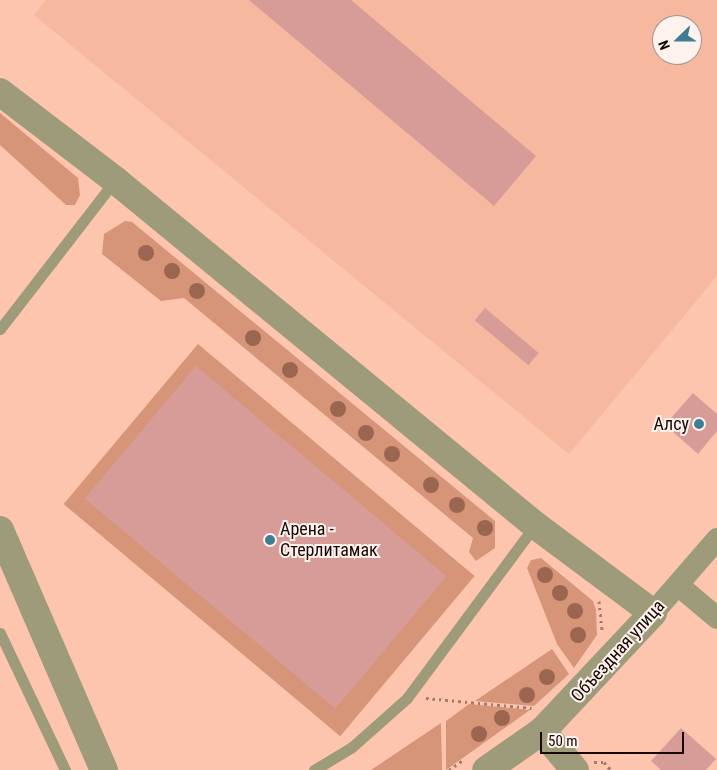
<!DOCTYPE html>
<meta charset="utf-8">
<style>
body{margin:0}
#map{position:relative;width:717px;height:770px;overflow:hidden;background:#fdc5ae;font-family:"Roboto Condensed",sans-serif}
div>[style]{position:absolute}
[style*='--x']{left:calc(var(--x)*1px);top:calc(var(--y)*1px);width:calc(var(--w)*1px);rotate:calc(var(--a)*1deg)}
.built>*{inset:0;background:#f6b89f}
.green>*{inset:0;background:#d69579;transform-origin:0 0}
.building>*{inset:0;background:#d79c98;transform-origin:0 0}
.path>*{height:3px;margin-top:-1.5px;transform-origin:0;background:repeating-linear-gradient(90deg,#a57c6c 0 2.5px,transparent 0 6.5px)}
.service>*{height:11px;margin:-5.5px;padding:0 5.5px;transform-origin:5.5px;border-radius:5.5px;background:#9e9b7a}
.minor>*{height:22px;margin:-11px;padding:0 11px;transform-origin:11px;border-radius:11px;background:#9e9b7a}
.tertiary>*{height:28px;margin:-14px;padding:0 14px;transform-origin:14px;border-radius:14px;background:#9e9b7a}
.trees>*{width:16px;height:16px;margin:-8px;border-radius:50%;background:#9b664f}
.dots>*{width:14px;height:14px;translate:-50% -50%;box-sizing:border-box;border:2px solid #fdf2ed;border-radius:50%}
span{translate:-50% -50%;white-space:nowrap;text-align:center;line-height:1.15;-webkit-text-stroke:4px #fdf2ed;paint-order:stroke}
.poi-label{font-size:18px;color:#180702}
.right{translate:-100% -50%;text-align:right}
.left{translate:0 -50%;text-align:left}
.street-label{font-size:18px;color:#180702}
.north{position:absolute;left:652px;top:15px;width:50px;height:50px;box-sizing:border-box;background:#fdf2ed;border:1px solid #a1948f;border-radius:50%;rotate:248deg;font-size:14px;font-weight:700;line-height:20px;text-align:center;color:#180702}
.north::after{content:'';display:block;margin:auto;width:18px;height:22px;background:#3f7d93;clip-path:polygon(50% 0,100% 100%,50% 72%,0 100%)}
.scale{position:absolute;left:540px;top:732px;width:144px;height:22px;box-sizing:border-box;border:2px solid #180702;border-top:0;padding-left:6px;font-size:15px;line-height:18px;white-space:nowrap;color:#180702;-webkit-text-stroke:4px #fdf2ed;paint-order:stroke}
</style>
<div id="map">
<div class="built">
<i style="clip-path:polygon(evenodd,46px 0,717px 0,717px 276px,569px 454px,34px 15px,46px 0,662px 25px,692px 25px,692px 55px,662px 55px,662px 25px)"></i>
</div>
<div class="green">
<i style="clip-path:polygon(0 113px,78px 178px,80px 195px,75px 205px,66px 205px,0 145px)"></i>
<i style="clip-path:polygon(125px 221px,132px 222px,495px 521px,495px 548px,476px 561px,469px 552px,473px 538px,184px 298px,161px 301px,102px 254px,104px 234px)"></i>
<i style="left:198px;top:344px;width:361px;height:209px;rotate:40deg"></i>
<i style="clip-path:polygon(541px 558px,593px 601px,596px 610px,597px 635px,574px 668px,557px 644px,527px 568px,531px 560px)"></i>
<i style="clip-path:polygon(552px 649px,569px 674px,534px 706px,475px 701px)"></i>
<i style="clip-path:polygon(469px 704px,530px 710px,446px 770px,446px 721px)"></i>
<i style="clip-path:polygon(441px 723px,442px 770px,371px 770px)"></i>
</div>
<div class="building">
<i style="clip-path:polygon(249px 0,351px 0,536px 156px,494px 206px)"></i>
<i style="left:485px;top:308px;width:70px;height:16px;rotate:40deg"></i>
<i style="left:196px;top:366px;width:327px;height:173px;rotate:40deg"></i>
<i style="clip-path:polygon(693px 393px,717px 414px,717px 431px,698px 454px,665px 425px)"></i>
<i style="clip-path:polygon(681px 728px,716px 759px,706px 770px,661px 770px,651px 761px)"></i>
</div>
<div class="path">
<i style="--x:599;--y:601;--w:31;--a:84"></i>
<i style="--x:426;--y:698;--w:106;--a:5.4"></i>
<i style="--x:594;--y:762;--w:10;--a:0"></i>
<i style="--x:604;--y:762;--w:11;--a:49"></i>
<i style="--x:449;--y:770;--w:19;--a:-35"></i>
</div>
<div class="service">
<i style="--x:0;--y:329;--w:188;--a:-52.3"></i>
<i style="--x:0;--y:633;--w:152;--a:64.6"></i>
<i style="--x:314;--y:770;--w:44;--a:-31.2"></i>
<i style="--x:352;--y:747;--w:74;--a:-41.7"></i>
<i style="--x:407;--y:698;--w:215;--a:-53.5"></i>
</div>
<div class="minor">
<i style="--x:678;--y:585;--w:51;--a:40.2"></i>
<i style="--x:653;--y:613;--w:98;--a:-49.1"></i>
</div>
<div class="tertiary">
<i style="--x:0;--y:92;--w:145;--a:37.4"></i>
<i style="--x:115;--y:180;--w:544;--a:39.4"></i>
<i style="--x:535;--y:525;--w:147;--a:36.7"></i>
<i style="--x:653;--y:613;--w:162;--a:133.2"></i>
<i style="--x:542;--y:731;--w:68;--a:145.1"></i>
<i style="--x:0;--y:530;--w:262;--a:66.6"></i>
<i style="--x:542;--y:731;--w:51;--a:49.8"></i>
</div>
<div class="trees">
<i style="left:146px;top:253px"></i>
<i style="left:172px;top:271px"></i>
<i style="left:197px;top:291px"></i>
<i style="left:253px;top:338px"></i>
<i style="left:290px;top:370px"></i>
<i style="left:338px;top:409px"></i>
<i style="left:366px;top:433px"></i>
<i style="left:392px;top:454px"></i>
<i style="left:431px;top:485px"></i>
<i style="left:457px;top:505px"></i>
<i style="left:485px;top:528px"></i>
<i style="left:545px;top:575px"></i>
<i style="left:560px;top:593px"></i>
<i style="left:575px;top:611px"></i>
<i style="left:578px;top:635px"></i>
<i style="left:547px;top:677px"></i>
<i style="left:527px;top:695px"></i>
<i style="left:502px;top:718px"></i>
<i style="left:479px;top:734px"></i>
</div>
<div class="dots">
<i style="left:699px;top:424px;background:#3f7d93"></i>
<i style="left:270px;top:540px;background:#3f7d93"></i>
</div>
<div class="poi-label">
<span class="right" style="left:689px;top:424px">Алсу</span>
<span class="left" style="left:280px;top:540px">Арена -<br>Стерлитамак</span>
</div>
<div class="street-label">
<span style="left:618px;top:651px;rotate:-48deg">Объездная улица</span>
</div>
<div class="north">N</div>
<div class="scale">50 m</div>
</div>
